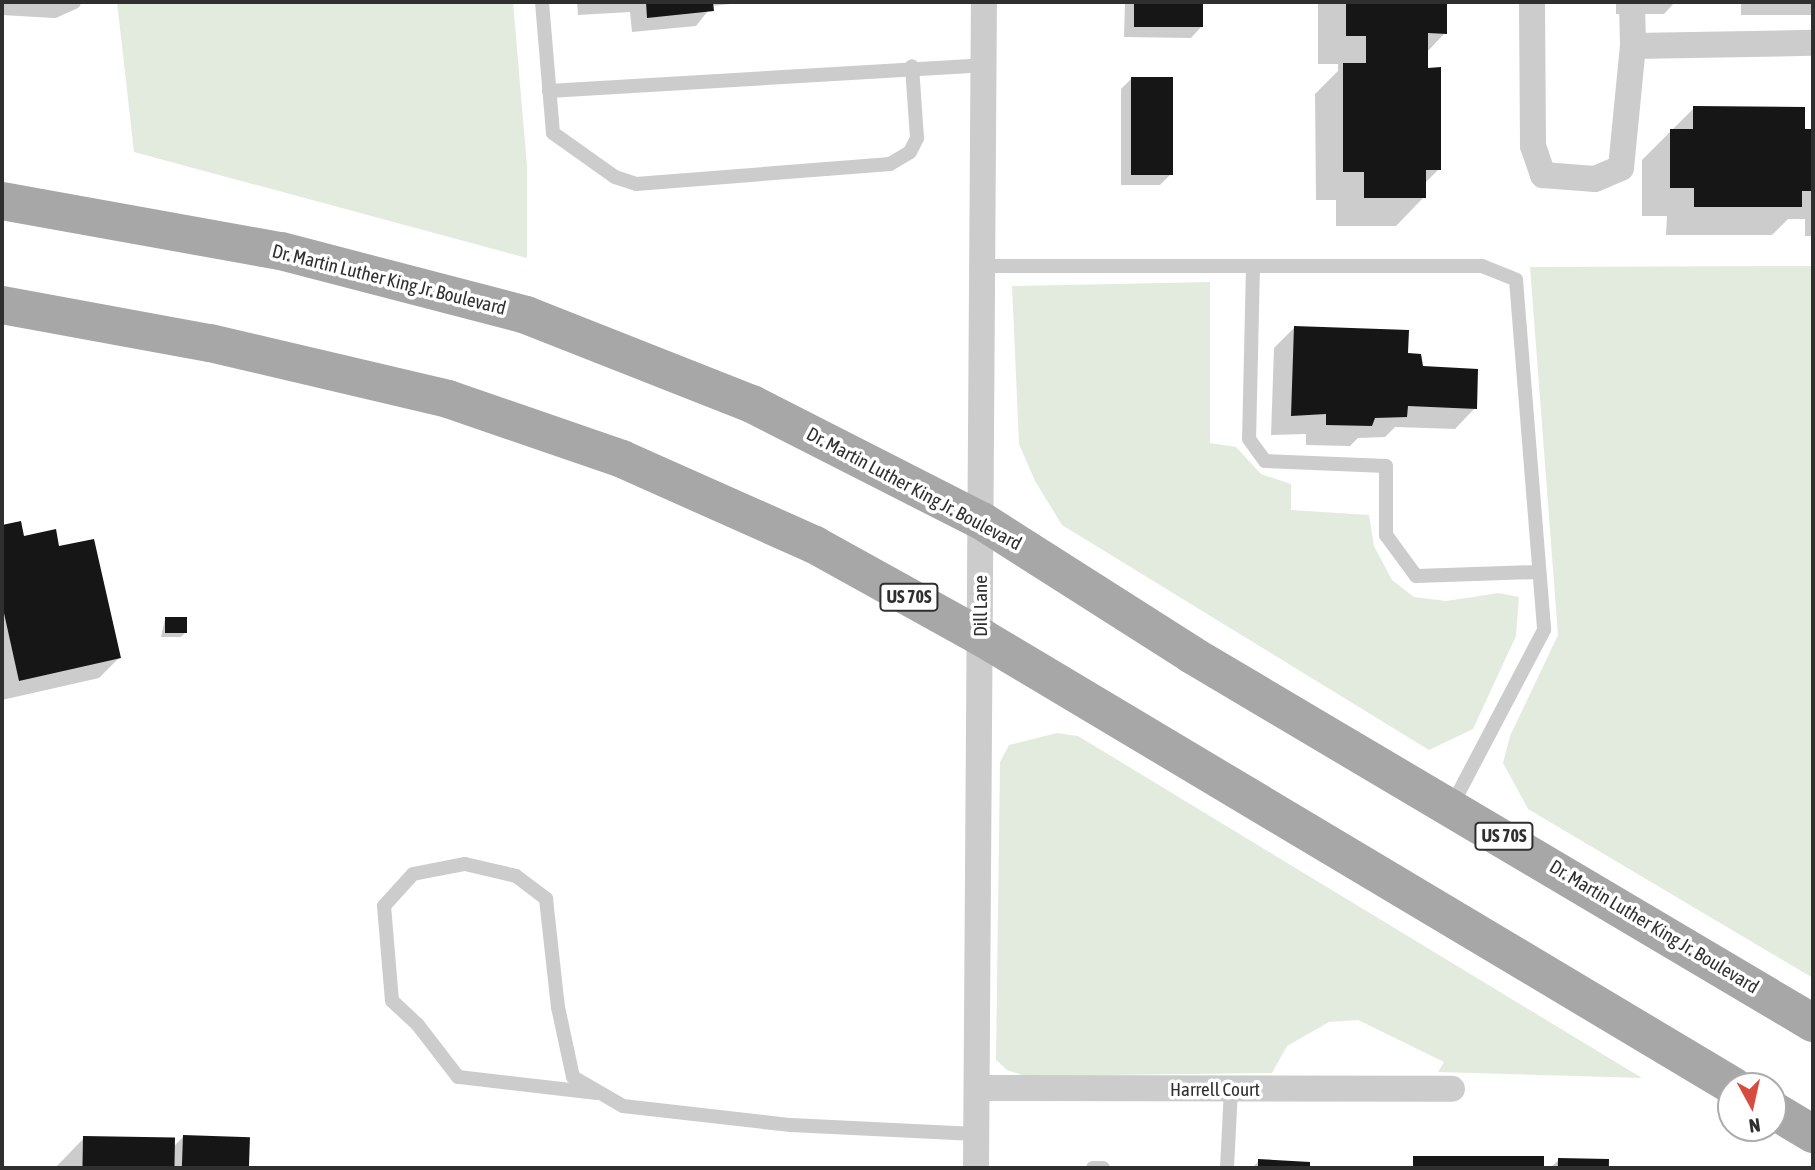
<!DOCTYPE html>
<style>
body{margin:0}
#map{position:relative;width:1815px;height:1170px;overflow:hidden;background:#fff;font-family:"Asap Condensed",sans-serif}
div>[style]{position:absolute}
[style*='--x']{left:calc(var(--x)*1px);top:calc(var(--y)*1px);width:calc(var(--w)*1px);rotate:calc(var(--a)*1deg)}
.green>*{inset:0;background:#e3ebde}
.shadow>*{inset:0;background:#0003;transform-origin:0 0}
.building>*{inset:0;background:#161616;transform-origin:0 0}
.service>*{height:14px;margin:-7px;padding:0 7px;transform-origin:7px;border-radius:7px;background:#ccc}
.minor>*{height:26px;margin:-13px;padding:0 13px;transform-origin:13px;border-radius:13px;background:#ccc}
.primary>*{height:38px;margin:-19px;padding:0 19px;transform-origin:19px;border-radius:19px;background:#a7a7a7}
span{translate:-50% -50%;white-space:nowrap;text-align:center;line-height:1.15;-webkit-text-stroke:7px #fff;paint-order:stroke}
.shield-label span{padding:2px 5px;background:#fff;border:2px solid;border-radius:5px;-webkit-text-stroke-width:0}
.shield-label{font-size:18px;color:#2f2f2f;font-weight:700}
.street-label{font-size:19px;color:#2f2f2f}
.frame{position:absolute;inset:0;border:4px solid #2f2f2f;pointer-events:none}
.north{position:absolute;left:1717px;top:1072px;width:70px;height:70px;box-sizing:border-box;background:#fff;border:2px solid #acacac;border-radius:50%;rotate:172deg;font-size:19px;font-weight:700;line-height:28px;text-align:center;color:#2f2f2f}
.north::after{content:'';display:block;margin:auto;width:24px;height:32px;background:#d74b40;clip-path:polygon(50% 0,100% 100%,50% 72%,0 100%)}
</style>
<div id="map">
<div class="green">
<i style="clip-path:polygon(117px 2px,513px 2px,527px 166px,527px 258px,134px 152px)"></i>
<i style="clip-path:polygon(1813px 266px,1813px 978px,1528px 809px,1503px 763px,1510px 736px,1558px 635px,1530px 267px)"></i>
<i style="clip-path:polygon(1210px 282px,1210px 443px,1236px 447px,1261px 474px,1291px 484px,1291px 510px,1369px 515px,1374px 546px,1392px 580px,1414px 597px,1446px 601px,1499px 593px,1519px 597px,1516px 636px,1473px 729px,1429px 750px,1062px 525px,1035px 481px,1019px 444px,1012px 286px)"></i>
<i style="clip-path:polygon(1057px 733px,1078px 736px,1642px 1078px,1438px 1072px,1444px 1062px,1358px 1020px,1329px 1022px,1287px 1046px,1272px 1073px,1025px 1076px,1007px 1070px,996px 1060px,1000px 762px,1009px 745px)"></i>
</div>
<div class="shadow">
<i style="clip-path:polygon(577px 2px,749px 2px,712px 6px,696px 26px,632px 32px,630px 12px,578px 15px)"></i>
<i style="clip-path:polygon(1125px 2px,1202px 2px,1201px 27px,1191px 38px,1124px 37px)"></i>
<i style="clip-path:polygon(1318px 2px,1445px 2px,1445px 33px,1426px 53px,1439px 169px,1424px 184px,1424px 197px,1396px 226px,1336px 226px,1336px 200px,1316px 200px,1315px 94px,1338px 71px,1338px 64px,1318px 64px)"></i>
<i style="clip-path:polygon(1616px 2px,1675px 2px,1664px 14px,1616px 14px)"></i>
<i style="left:1741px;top:2px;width:72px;height:13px"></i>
<i style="clip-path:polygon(1132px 78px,1171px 174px,1160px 185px,1121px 185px,1121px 89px)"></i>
<i style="clip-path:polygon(1694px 108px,1813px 130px,1813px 236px,1805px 236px,1805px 219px,1788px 219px,1772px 235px,1666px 235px,1667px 216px,1642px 216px,1642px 160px)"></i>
<i style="clip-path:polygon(1294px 328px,1406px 355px,1475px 408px,1455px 429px,1395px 427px,1385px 437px,1358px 438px,1350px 446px,1306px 445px,1306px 434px,1271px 435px,1274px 348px)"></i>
<i style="clip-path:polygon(20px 523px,23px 539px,58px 548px,119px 658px,99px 678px,2px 700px,2px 527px)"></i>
<i style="clip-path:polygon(165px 619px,186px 632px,181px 637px,161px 637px)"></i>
<i style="clip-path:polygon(183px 1137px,249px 1138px,248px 1168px,55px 1168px,84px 1138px,173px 1147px)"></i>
<i style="left:1414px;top:1158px;width:128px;height:15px"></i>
<i style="clip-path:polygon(1559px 1160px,1607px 1161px,1607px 1168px,1550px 1168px)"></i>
<i style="clip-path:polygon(1259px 1161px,1309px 1163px,1308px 1168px,1252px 1168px)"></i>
</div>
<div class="building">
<i style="clip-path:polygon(646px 2px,713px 2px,714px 11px,647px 18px)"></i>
<i style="left:1134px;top:2px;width:69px;height:25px"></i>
<i style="clip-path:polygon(1346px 2px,1447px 2px,1447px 34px,1428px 33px,1428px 68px,1441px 67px,1441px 170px,1426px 170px,1426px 198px,1364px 198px,1364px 172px,1343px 172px,1343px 63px,1366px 63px,1366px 36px,1346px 36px)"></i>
<i style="left:1131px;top:77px;width:42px;height:98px"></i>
<i style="clip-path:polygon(1693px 106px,1805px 107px,1805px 129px,1813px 129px,1813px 191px,1802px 191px,1802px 207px,1694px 207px,1694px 188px,1670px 188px,1670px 129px,1693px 129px)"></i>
<i style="clip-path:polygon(1294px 326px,1409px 330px,1408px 353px,1421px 354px,1423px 366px,1478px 369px,1477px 409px,1408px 406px,1407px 417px,1375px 418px,1372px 426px,1326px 425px,1326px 414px,1291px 416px)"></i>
<i style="clip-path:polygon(21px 521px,24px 536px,56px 529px,59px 546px,94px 539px,121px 658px,19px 681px,2px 604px,2px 525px)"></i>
<i style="left:165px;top:617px;width:22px;height:16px"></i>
<i style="left:183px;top:1135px;width:67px;height:33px;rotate:2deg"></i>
<i style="left:83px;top:1136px;width:92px;height:32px;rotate:1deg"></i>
<i style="left:1413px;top:1156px;width:131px;height:12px"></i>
<i style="left:1558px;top:1158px;width:51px;height:10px;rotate:1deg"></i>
<i style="clip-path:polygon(1258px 1159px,1310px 1162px,1310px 1168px,1258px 1168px)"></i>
</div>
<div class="service">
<i style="--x:542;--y:2;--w:131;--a:85.2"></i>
<i style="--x:553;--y:133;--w:76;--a:35.4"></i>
<i style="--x:615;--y:177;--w:22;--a:18"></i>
<i style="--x:636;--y:184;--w:255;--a:-4.5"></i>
<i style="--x:890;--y:164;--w:23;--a:-31"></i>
<i style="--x:910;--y:152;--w:16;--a:-63"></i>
<i style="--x:917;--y:138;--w:72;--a:-94"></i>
<i style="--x:2;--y:8;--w:52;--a:3.3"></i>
<i style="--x:54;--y:11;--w:22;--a:-24"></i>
<i style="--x:549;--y:91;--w:435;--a:-3.4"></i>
<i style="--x:982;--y:266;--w:500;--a:0"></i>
<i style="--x:1482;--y:266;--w:37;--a:22"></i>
<i style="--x:1516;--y:280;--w:351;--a:85.4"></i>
<i style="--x:1544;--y:630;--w:198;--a:117.7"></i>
<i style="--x:1253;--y:266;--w:173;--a:91.3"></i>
<i style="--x:1249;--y:439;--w:27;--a:54"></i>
<i style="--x:1265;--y:461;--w:121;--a:2.4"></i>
<i style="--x:1386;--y:466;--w:69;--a:90"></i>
<i style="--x:1386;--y:535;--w:51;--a:53.8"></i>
<i style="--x:1416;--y:576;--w:123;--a:-1.9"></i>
<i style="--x:597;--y:1093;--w:140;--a:-173.4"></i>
<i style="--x:458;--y:1077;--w:66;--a:-127.6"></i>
<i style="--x:418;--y:1025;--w:35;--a:-137"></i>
<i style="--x:392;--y:1001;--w:95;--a:-94.8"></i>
<i style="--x:384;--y:906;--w:43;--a:-47.8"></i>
<i style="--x:413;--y:874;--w:53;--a:-10.9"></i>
<i style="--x:465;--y:864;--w:52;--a:13.2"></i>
<i style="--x:516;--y:876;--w:38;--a:37"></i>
<i style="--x:546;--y:899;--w:109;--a:83.7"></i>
<i style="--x:558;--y:1007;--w:72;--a:77.9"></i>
<i style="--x:573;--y:1077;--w:58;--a:30.1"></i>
<i style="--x:623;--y:1106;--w:169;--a:6.5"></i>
<i style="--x:791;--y:1125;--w:185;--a:2.8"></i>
<i style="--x:1093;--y:1168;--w:10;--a:0"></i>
<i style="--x:1227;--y:1168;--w:78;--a:-87.1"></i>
</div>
<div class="minor">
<i style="--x:1532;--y:2;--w:144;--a:89.6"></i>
<i style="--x:1533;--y:146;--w:31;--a:71"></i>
<i style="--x:1543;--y:175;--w:52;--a:4.4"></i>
<i style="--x:1595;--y:179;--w:28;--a:-23"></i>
<i style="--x:1621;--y:168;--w:123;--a:-84.4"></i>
<i style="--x:1633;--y:46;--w:180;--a:-1"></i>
<i style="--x:1632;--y:2;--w:44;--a:88.7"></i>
<i style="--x:977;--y:1088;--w:475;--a:0.1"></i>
<i style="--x:976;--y:1168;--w:1166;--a:-89.61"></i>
</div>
<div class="primary">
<i style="--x:2;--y:201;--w:283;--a:10.2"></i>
<i style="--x:281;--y:251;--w:253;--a:14.6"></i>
<i style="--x:526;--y:315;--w:243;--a:21.5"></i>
<i style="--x:752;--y:404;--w:258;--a:27"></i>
<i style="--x:982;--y:521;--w:249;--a:32.5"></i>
<i style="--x:1192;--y:655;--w:722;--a:30.65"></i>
<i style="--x:2;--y:305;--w:211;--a:10.4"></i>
<i style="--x:210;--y:343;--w:244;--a:13.2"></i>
<i style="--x:448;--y:399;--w:184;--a:19"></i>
<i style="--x:622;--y:459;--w:211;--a:24"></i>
<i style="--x:815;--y:545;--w:190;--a:29"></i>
<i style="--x:981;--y:637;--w:876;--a:30.84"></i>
<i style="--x:1773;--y:1110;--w:47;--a:31"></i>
</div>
<div class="shield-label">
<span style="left:909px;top:597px">US 70S</span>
<span style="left:1504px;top:836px">US 70S</span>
</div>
<div class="street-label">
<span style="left:389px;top:280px;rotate:14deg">Dr. Martin Luther King Jr. Boulevard</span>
<span style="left:914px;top:489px;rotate:28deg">Dr. Martin Luther King Jr. Boulevard</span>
<span style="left:981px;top:606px;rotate:-90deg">Dill Lane</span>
<span style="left:1654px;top:927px;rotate:31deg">Dr. Martin Luther King Jr. Boulevard</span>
<span style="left:1215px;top:1090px">Harrell Court</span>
</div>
<div class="frame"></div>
<div class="north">N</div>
</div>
